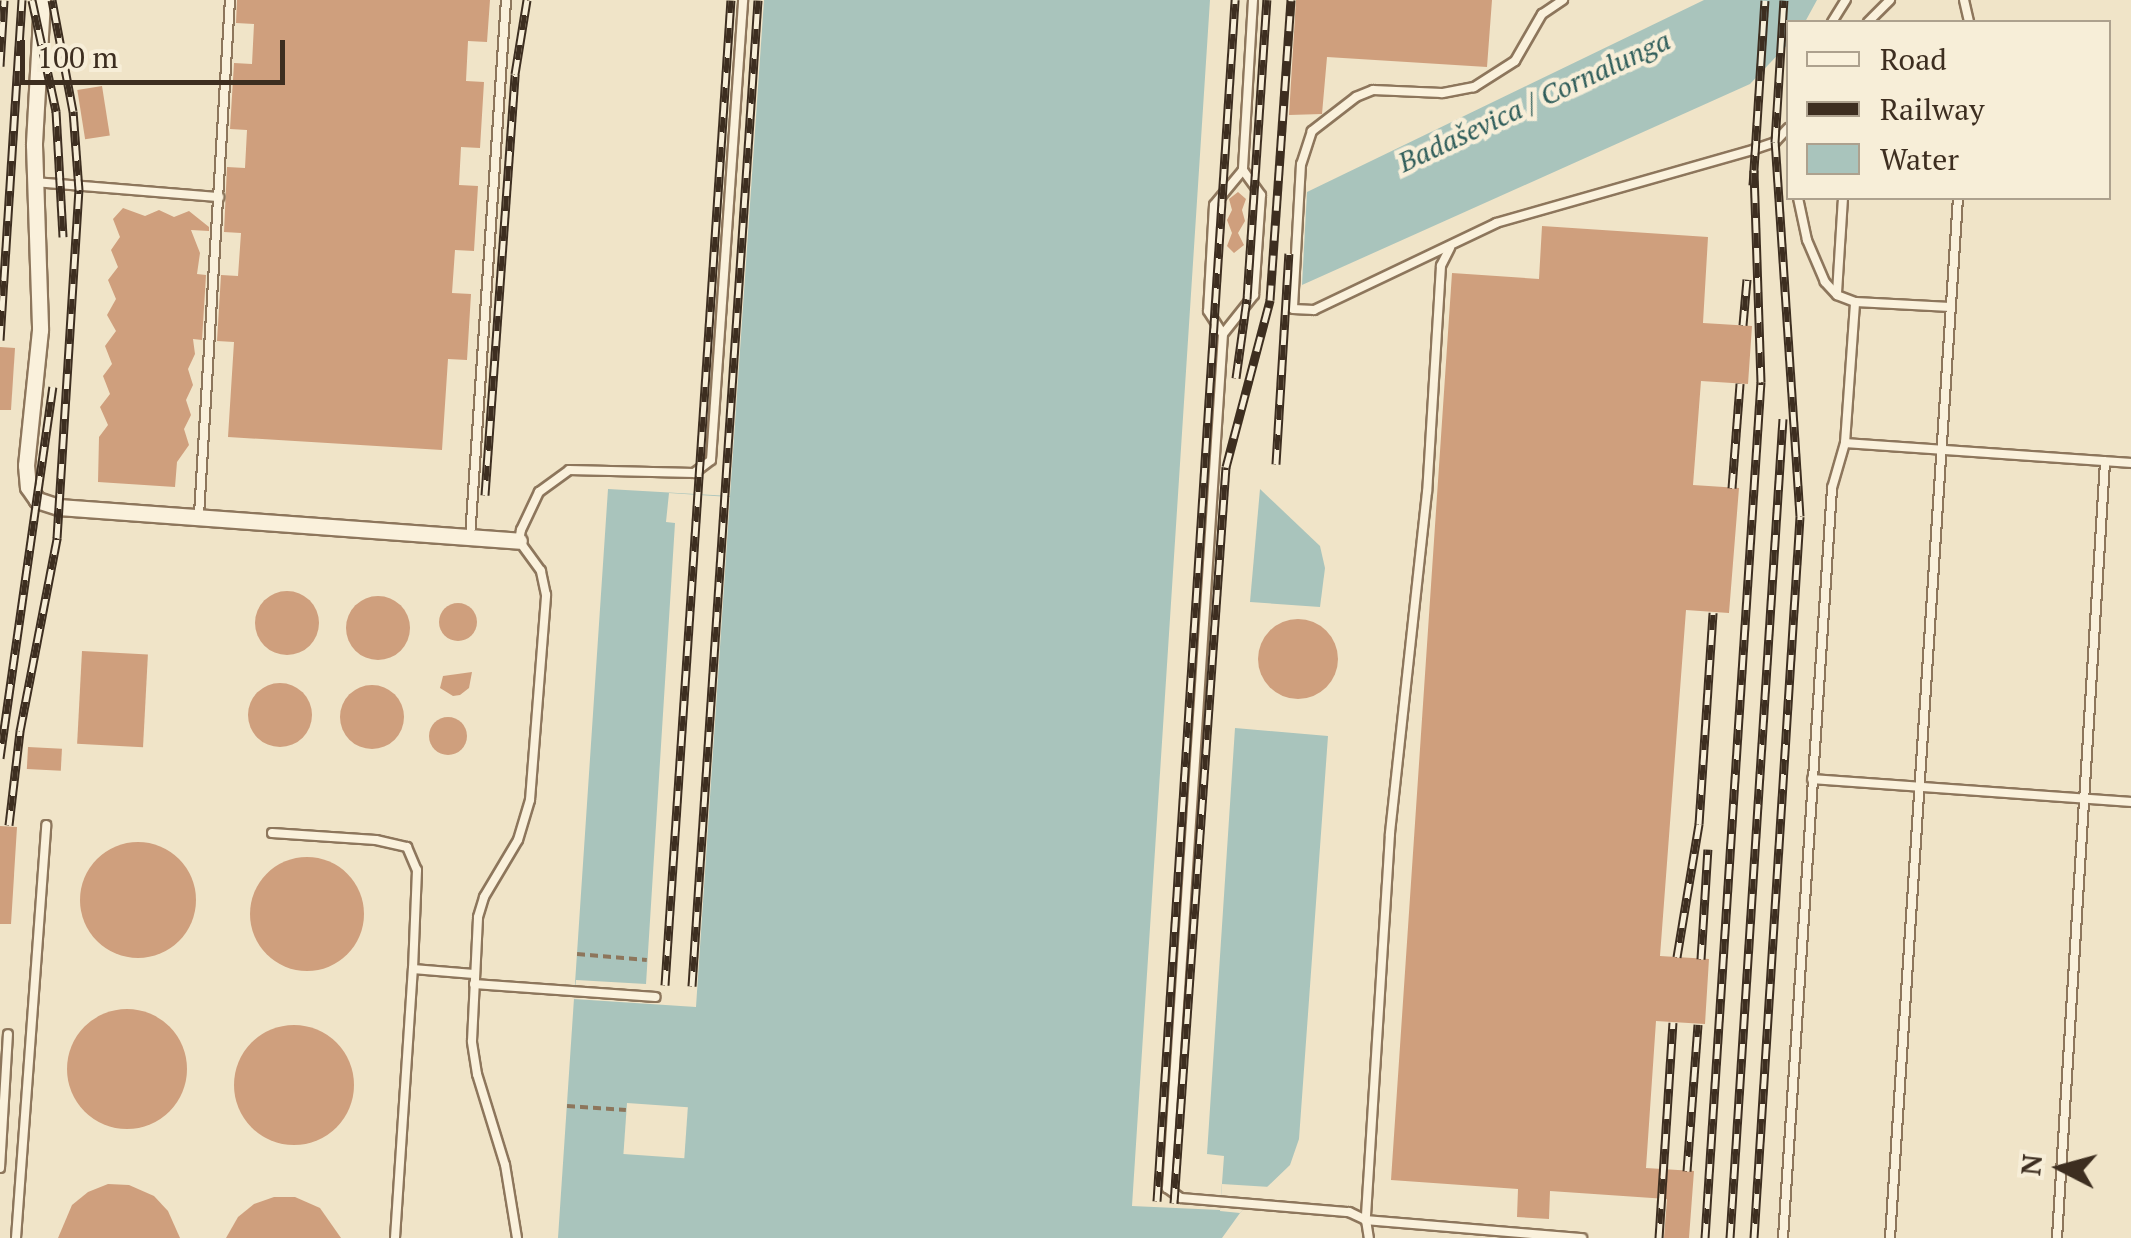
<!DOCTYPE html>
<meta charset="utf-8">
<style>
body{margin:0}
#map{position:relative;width:2131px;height:1238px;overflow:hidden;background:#f0e4c8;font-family:"PT Serif",serif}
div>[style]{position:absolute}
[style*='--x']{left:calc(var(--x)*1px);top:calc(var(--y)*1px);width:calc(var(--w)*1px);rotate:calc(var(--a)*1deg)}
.water>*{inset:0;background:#a9c4bc}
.pier>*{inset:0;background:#f0e4c8;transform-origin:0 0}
.building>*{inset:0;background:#cf9f7d;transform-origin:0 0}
.round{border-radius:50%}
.path>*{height:4px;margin-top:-2px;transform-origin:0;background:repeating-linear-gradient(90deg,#8d765c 0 8px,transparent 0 13px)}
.roads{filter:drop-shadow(2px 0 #8d765c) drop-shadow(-2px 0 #8d765c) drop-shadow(0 2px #8d765c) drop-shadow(0 -2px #8d765c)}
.lane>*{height:8px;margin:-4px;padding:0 4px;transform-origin:4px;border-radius:4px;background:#faf1dc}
.street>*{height:15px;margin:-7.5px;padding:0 7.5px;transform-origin:7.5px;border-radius:7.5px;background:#faf1dc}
.rail>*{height:9px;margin-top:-4.5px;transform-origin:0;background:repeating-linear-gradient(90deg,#f7eed8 0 15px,#3d2e20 0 30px);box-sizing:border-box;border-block:2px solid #3d2e20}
span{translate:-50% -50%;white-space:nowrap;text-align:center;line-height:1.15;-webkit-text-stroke:9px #f7eed8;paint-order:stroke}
.water-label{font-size:28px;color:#2f5d5a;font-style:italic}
.legend{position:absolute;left:1786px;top:20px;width:325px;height:180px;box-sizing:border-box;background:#f7eed8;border:2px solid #ada18e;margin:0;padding:12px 18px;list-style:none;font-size:30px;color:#3d2e20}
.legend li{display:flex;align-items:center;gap:20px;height:50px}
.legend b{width:50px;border:2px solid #ada18e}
.north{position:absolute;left:2011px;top:1118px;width:100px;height:100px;-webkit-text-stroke:8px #f7eed8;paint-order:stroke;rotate:276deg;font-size:28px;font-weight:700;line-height:40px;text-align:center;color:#3d2e20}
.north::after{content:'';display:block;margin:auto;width:35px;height:45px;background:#3d2e20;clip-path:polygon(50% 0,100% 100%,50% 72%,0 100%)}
.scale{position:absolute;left:20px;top:40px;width:265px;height:45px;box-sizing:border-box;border:5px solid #3d2e20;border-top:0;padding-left:12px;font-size:30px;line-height:35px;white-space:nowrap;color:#3d2e20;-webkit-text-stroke:8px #f7eed8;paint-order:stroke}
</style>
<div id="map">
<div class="water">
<i style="clip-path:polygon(764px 0,1210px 0,1132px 1206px,1220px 1210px,1224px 1156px,1207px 1154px,1235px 728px,1328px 736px,1299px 1139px,1290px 1165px,1240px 1213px,1222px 1238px,558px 1238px,608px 489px,730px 496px)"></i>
<i style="clip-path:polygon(1704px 0,1817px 0,1805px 22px,1788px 22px,1788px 44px,1750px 84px,1302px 285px,1307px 192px)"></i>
<i style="clip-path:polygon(1260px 489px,1320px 546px,1325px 568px,1320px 607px,1250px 602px)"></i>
</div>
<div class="pier">
<i style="clip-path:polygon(669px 493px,730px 497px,696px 1007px,574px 999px,576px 980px,646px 984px,675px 523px,666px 522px)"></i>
<i style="left:627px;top:1103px;width:61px;height:51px;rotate:4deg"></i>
<i style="clip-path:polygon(1222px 1184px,1270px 1187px,1240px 1213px,1220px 1211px)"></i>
</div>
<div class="building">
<i style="clip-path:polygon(237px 0,490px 0,487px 42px,468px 41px,466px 81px,484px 82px,480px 148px,461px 147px,459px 185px,478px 186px,474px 251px,455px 250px,452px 293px,471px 294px,467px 360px,448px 359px,442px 450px,228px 437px,234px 342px,217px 341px,221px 275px,238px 276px,241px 233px,224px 232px,227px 167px,245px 168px,247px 130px,230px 129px,234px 63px,252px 64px,254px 24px,236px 23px)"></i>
<i style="clip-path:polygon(1296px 0,1492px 0,1487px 67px,1327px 57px,1322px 114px,1289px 115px)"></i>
<i style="left:102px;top:86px;width:50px;height:25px;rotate:81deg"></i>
<i style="clip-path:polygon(1238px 192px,1246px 199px,1242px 210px,1245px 221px,1238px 233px,1244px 245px,1234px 253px,1227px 246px,1232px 233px,1227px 220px,1232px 210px,1229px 199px)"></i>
<i style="clip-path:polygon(123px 208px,145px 216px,159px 210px,174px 217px,189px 211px,209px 227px,209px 231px,191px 230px,200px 253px,197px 274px,206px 275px,202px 340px,193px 339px,195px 354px,188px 369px,193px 385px,186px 400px,191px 415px,184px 429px,189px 445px,177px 462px,175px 487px,98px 482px,99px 437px,108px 425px,100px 407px,110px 394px,103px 376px,112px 364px,105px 346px,116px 331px,107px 315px,116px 299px,108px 280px,118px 267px,111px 250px,120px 237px,113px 219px)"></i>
<i style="clip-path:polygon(1542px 226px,1708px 237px,1703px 323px,1752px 326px,1748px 384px,1701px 381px,1693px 485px,1739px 488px,1729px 613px,1686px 610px,1660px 956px,1709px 959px,1705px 1024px,1656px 1021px,1646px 1168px,1694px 1171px,1689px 1238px,1664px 1238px,1667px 1199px,1550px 1191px,1549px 1219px,1517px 1217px,1518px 1189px,1391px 1180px,1452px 273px,1539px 279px)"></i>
<i style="clip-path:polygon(0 347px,15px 348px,11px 410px,0 410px)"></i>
<i class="round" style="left:255px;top:591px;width:64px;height:64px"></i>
<i class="round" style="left:346px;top:596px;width:64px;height:64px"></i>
<i class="round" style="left:439px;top:603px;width:38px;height:38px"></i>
<i class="round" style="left:1258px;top:619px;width:80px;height:80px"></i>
<i style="left:82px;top:651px;width:66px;height:93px;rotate:3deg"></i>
<i style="clip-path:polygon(472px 672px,469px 688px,460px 695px,453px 696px,440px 688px,443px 676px)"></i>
<i class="round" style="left:248px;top:683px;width:64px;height:64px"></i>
<i class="round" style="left:340px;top:685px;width:64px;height:64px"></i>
<i class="round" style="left:429px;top:717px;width:38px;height:38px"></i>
<i style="left:28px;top:747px;width:34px;height:22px;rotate:3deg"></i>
<i style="clip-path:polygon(0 826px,17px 827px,11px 924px,0 924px)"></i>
<i class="round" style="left:80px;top:842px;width:116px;height:116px"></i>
<i class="round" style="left:250px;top:857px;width:114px;height:114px"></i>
<i class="round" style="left:67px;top:1009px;width:120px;height:120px"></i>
<i class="round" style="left:234px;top:1025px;width:120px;height:120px"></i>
<i style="clip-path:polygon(108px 1184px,129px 1185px,154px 1196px,168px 1211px,180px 1238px,58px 1238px,72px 1205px,88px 1192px)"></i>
<i style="clip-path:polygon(274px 1197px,295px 1197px,320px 1208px,341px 1238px,226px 1238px,238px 1217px,254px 1204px)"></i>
</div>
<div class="path">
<i style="--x:577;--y:954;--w:70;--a:4.9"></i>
<i style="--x:567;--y:1106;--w:59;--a:3.9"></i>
</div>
<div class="roads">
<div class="lane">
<i style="--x:1253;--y:0;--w:170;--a:93.4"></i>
<i style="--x:1243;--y:170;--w:45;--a:129.6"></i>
<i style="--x:1214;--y:205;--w:106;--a:93.2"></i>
<i style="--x:1208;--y:311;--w:27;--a:57"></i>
<i style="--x:1223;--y:334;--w:856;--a:93.75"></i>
<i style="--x:1167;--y:1188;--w:17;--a:36"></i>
<i style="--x:1181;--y:1198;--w:169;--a:4.8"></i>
<i style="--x:1349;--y:1212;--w:19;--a:25"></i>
<i style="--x:1366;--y:1220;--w:18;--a:81"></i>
<i style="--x:1563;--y:0;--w:25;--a:146"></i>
<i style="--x:1542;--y:14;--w:54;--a:119.9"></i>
<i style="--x:1515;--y:61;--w:49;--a:147.6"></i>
<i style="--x:1474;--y:87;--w:33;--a:169"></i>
<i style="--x:1442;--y:93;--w:69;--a:-177.5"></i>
<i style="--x:1373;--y:90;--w:18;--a:158"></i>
<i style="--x:1356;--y:97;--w:56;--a:142.3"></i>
<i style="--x:1312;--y:131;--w:35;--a:108"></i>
<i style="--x:1301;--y:164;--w:145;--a:93.2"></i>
<i style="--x:1293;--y:309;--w:21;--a:3"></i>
<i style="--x:1314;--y:310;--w:202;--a:-25.5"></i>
<i style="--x:1496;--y:223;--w:269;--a:-15.9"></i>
<i style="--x:1755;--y:149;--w:21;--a:-19"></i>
<i style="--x:1775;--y:142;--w:19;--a:-47"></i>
<i style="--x:1964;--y:0;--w:23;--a:77"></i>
<i style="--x:1832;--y:22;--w:26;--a:-58"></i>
<i style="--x:1868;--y:22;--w:31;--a:-45"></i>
<i style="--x:35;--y:182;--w:185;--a:4.7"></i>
<i style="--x:1450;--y:248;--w:20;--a:117"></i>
<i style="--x:1441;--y:266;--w:226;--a:93.5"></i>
<i style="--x:1427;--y:492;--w:344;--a:96.2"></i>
<i style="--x:1390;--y:834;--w:387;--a:93.6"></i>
<i style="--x:1366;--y:1220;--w:217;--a:4.8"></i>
<i style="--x:1837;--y:293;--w:95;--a:-86.4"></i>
<i style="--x:1855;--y:302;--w:96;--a:3"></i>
<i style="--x:1223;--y:334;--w:50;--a:-51.5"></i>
<i style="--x:1254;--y:295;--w:100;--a:-86"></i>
<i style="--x:1261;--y:195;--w:31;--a:-126"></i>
<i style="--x:1845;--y:443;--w:287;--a:4"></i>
<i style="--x:199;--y:515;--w:516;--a:-86.56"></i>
<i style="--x:470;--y:538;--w:539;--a:-86.17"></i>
<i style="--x:1812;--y:779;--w:320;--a:4.1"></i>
<i style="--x:272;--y:833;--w:104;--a:3.9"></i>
<i style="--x:376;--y:840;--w:32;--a:13"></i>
<i style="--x:407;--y:847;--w:25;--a:67"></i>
<i style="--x:417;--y:870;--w:99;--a:92.3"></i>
<i style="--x:474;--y:984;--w:182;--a:4.1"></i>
<i style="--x:0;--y:1168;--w:134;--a:-86.6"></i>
<i style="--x:16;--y:1238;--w:414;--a:-85.8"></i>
<i style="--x:395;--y:1238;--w:270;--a:-86.2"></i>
<i style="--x:413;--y:969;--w:61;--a:4.7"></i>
<i style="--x:517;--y:1238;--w:74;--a:-99.3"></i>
<i style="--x:505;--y:1165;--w:95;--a:-107.1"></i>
<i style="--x:477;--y:1074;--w:33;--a:-99"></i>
<i style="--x:472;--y:1041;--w:124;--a:-87.2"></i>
<i style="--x:478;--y:917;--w:21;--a:-73"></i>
<i style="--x:484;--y:897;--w:66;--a:-59.2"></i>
<i style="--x:518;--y:840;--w:42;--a:-73.3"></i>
<i style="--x:530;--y:800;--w:206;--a:-85.5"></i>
<i style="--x:546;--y:595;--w:25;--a:-102"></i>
<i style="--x:541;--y:571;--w:37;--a:-126"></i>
<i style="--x:519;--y:541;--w:11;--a:-80"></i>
<i style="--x:521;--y:530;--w:42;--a:-64.7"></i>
<i style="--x:539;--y:492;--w:37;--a:-36"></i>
<i style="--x:569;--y:470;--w:125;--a:1.4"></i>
<i style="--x:694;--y:473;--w:21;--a:-37"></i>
<i style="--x:711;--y:460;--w:461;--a:-86"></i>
<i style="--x:1783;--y:1238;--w:752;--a:-86.26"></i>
<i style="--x:1832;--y:488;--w:47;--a:-73.9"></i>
<i style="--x:1845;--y:443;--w:141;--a:-85.9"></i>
<i style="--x:1855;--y:302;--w:19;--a:-159"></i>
<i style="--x:1837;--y:295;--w:18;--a:-133"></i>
<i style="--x:1825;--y:282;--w:46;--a:-113.2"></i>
<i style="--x:1807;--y:240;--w:43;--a:-102.1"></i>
<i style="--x:1890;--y:1238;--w:1042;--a:-86.26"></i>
<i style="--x:2057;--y:1238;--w:778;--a:-86.46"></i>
</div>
<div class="street">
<i style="--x:42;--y:0;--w:145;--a:93.2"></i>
<i style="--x:34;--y:145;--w:185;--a:88.1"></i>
<i style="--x:40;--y:330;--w:136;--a:95.9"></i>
<i style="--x:26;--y:465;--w:22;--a:85"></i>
<i style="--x:28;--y:487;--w:16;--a:55"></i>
<i style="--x:37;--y:500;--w:23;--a:18"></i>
<i style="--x:59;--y:507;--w:461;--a:4.2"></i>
</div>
</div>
<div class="rail">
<i style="--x:32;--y:0;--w:114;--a:77.8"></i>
<i style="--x:56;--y:111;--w:126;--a:86.8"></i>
<i style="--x:0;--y:66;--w:66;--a:-86.5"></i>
<i style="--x:1753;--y:185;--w:185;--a:-86.3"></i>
<i style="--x:1743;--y:325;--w:46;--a:-85"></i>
<i style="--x:0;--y:340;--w:341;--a:-86.3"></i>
<i style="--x:1236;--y:378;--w:80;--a:-82.1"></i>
<i style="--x:1247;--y:299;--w:300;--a:-86.2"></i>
<i style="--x:1276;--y:464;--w:211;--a:-86.5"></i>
<i style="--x:1732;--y:488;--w:105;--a:-85.6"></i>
<i style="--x:485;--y:495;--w:422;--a:-85.9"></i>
<i style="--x:515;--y:74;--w:75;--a:-80.8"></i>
<i style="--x:0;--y:758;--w:375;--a:-81.9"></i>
<i style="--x:9;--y:825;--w:95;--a:-83.3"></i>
<i style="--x:20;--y:731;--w:197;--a:-79.1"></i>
<i style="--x:57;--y:538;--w:349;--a:-86.4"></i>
<i style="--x:79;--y:190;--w:79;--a:-94.3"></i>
<i style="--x:73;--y:111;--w:113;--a:-100.7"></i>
<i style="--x:1677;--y:957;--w:135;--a:-80.6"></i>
<i style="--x:1699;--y:824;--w:212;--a:-86.2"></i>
<i style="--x:1701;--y:959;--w:110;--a:-86.4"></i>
<i style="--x:665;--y:985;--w:987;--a:-86.17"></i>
<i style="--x:692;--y:986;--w:988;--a:-86.17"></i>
<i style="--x:1687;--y:1171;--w:147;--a:-85.7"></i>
<i style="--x:1157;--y:1201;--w:1204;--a:-86.28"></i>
<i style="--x:1174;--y:1203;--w:738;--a:-85.96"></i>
<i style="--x:1226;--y:467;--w:173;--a:-75.2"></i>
<i style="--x:1270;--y:300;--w:301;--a:-86"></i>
<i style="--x:1659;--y:1238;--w:216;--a:-86.3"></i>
<i style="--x:1705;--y:1238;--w:858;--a:-86.26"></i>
<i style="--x:1761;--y:382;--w:212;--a:-91.9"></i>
<i style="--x:1730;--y:1238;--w:821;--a:-86.3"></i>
<i style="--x:1754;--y:1238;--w:723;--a:-86.35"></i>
<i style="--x:1800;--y:516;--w:375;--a:-93.8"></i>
<i style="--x:1775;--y:142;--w:142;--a:-86.4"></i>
</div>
<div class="water-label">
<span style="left:1534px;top:101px;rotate:-25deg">Badaševica / Cornalunga</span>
</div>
<ul class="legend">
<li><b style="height:12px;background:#faf1dc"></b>Road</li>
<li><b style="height:12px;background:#3d2e20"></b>Railway</li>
<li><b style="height:28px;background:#a9c4bc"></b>Water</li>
</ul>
<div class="north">N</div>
<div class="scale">100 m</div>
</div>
